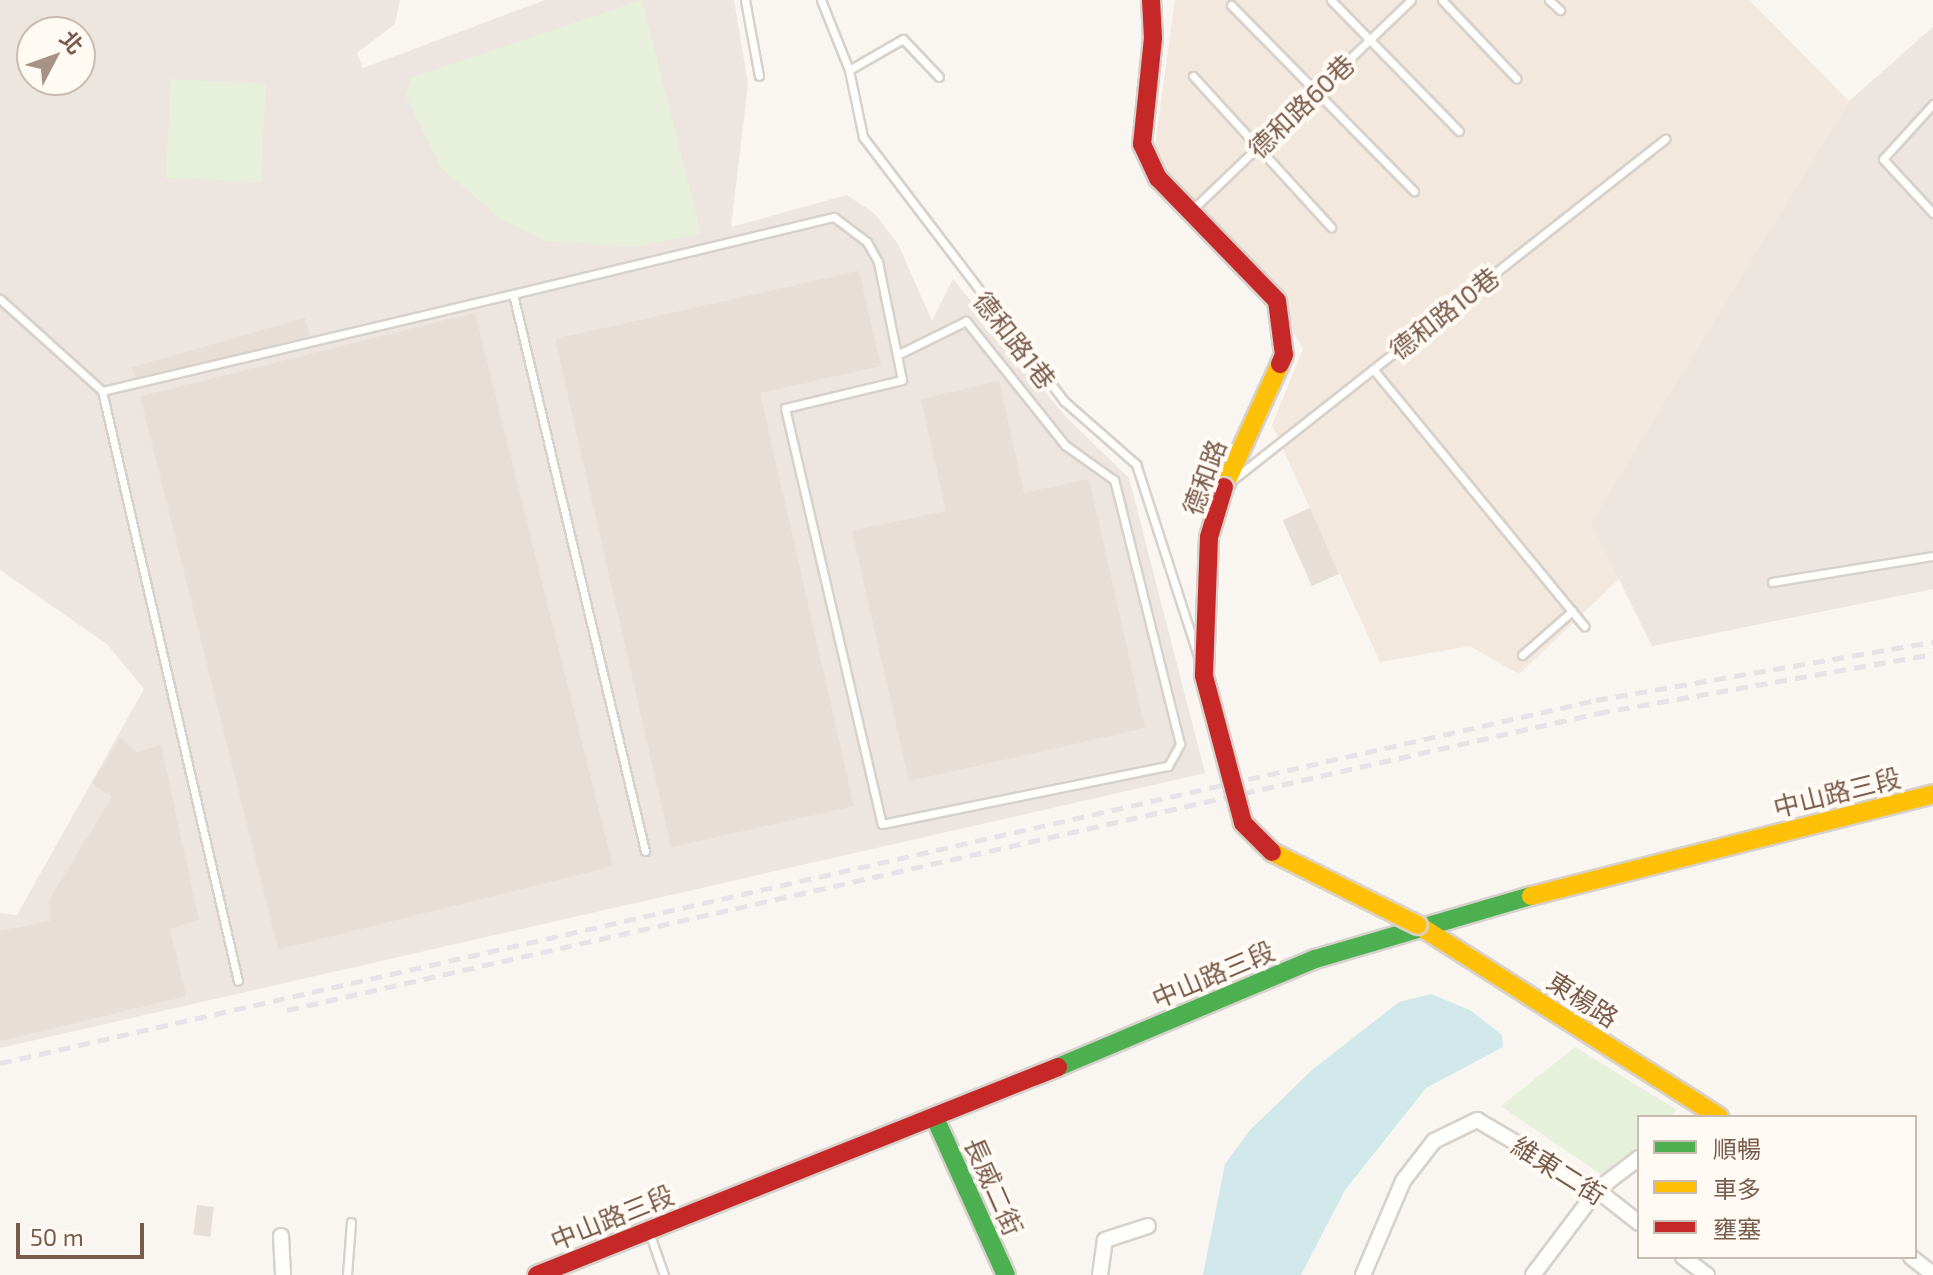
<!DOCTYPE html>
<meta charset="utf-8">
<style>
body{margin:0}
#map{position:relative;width:1933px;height:1275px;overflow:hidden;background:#f9f5f0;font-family:"Exo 2","Noto Sans TC",sans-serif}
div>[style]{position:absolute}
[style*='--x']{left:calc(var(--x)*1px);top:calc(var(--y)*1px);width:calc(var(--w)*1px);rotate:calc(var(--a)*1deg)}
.residential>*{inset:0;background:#f2e8de}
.industrial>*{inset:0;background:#ede5e0}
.green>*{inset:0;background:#e7f0db;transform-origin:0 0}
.water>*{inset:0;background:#d0e8ea}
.building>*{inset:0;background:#e6ded7;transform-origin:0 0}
.roads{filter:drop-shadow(2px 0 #d7d1cb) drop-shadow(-2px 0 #d7d1cb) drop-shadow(0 2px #d7d1cb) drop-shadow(0 -2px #d7d1cb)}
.lane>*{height:7px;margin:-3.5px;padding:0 3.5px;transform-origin:3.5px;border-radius:3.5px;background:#fefefd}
.street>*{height:14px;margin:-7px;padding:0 7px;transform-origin:7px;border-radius:7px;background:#fefefd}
.fast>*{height:18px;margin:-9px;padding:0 9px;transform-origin:9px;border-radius:9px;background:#4caf50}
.slow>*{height:18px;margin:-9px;padding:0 9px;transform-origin:9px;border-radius:9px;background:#ffc107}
.jam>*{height:18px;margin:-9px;padding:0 9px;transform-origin:9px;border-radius:9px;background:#c62828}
.rail>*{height:5px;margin-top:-2.5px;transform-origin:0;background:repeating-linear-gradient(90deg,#e6e3e7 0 12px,transparent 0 20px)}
.bridges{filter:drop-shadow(2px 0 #d9d2cb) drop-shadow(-2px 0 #d9d2cb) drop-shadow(0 2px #d9d2cb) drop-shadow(0 -2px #d9d2cb)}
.slow-bridge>*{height:18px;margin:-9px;padding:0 9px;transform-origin:9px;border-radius:9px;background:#ffc107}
.jam-bridge>*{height:18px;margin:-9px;padding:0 9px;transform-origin:9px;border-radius:9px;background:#c62828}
span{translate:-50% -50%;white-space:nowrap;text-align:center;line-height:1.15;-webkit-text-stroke:8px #fffaf3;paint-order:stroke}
.street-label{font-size:26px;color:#7a5c4d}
.legend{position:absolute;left:1637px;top:1115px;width:280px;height:144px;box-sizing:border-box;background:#fffaf3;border:2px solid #cabbb1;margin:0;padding:10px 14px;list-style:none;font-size:24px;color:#7a5c4d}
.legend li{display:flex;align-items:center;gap:16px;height:40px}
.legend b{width:40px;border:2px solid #cabbb1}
.north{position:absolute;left:16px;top:16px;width:80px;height:80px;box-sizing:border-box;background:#fffaf3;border:2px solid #cabbb1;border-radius:50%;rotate:49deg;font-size:22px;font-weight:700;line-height:32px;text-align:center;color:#7a5c4d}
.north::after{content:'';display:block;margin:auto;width:28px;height:36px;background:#a69286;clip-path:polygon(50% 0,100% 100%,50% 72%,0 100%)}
.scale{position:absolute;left:16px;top:1223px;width:128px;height:36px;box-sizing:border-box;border:4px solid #7a5c4d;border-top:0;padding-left:10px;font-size:24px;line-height:28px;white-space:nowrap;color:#7a5c4d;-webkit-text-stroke:6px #fffaf3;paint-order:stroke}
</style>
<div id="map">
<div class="residential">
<i style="clip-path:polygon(1175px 0,1749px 0,1849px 101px,1592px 523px,1619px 579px,1519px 674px,1470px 646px,1380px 662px,1272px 425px,1303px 349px,1287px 321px,1153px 159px)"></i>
</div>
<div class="industrial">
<i style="clip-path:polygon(evenodd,0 0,400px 0,395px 24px,357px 53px,363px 68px,545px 0,734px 0,748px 84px,731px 227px,847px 195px,875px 214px,898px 244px,932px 321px,953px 279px,1065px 416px,1129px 478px,1205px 773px,0 1048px,0 913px,17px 915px,144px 689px,107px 644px,0 570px,0 0,32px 32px,80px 32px,80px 80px,32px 80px,32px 32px)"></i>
<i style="clip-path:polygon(1933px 27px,1933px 589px,1652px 646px,1591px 523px,1849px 101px)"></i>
</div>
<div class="green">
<i style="clip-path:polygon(642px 0,701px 233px,633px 247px,547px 241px,502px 220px,441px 168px,406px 96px,411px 78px)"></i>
<i style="left:171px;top:79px;width:95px;height:99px;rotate:3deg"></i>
<i style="clip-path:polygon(1575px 1047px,1677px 1110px,1670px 1117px,1639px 1117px,1639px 1146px,1606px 1178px,1501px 1106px)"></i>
</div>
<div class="water">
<i style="clip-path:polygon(1431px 994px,1470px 1010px,1502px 1035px,1503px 1047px,1426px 1088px,1345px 1190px,1301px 1275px,1203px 1275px,1225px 1164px,1250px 1130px,1312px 1070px,1399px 1002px)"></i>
</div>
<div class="building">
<i style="clip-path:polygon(859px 271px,881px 366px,760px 393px,854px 806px,671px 847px,555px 339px)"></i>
<i style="left:475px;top:313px;width:570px;height:345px;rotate:76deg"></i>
<i style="left:305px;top:318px;width:18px;height:180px;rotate:74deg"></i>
<i style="clip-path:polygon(999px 381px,1024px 493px,1089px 479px,1145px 728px,909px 781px,852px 531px,946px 511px,921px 399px)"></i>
<i style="left:1310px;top:508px;width:72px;height:30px;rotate:66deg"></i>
<i style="clip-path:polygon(120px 737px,137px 752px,161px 745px,199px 920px,170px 929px,186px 996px,0 1041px,0 931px,50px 921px,49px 900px,112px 797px,92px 784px)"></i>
<i style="left:197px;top:1205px;width:17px;height:30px;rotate:7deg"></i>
</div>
<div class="roads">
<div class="lane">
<i style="--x:745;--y:0;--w:77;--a:79.6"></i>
<i style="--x:821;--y:0;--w:75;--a:68.2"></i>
<i style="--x:849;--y:70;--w:68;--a:78.2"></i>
<i style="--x:863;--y:137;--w:332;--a:52.7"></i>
<i style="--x:1064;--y:401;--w:96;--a:41.2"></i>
<i style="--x:1136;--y:464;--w:205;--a:72.1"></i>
<i style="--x:1331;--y:0;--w:183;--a:45.7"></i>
<i style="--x:1442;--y:0;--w:108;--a:46.5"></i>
<i style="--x:1549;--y:0;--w:15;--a:42"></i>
<i style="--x:1231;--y:5;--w:261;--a:45.5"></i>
<i style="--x:849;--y:70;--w:62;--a:-29.9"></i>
<i style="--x:903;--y:39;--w:52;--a:46.5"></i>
<i style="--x:1193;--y:76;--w:205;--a:47.6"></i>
<i style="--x:1933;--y:104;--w:74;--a:132.3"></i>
<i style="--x:1883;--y:159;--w:74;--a:47.2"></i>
<i style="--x:1192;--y:210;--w:303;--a:-43.8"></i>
<i style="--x:0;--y:299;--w:137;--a:42"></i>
<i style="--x:102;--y:391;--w:605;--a:77.02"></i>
<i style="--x:1373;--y:369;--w:333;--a:50.6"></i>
<i style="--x:102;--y:391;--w:422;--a:-13.3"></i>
<i style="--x:1235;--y:478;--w:548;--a:-38.25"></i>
<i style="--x:1772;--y:582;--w:163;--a:-9.2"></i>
<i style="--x:1522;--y:655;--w:67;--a:-41.3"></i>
<i style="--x:645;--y:851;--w:572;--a:-103.33"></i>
<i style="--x:513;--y:294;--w:330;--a:-13.5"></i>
<i style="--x:834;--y:217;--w:41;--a:37.1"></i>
<i style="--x:867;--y:242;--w:23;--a:61"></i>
<i style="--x:878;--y:262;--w:120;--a:78.5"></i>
<i style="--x:902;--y:380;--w:120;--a:166.5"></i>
<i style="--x:785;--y:408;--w:427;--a:76.9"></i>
<i style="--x:882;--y:824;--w:292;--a:-11.5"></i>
<i style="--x:1168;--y:766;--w:25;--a:-61"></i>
<i style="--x:1180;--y:744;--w:272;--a:-104"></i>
<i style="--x:1114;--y:480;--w:60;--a:-144.5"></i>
<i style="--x:1065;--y:445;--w:159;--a:-128.6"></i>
<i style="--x:966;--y:321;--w:77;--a:153.8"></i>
<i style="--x:649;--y:1232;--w:46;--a:70.8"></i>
<i style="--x:347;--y:1275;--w:53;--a:-85.7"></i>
</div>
<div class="street">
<i style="--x:281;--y:1236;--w:39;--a:87"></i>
<i style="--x:1683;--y:1257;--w:30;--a:37"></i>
<i style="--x:1911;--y:1257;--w:28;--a:38"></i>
<i style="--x:1100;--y:1275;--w:35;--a:-82"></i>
<i style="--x:1105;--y:1240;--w:45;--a:-18"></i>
<i style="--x:1363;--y:1275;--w:102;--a:-66.9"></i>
<i style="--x:1403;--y:1181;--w:51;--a:-52.2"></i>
<i style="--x:1434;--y:1141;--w:48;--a:-26"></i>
<i style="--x:1477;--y:1120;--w:139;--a:30.3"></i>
<i style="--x:1597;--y:1190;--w:53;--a:38.2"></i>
<i style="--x:1533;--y:1275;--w:106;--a:-53"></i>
<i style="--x:1597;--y:1190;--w:53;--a:-37.3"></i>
</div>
<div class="fast">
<i style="--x:1058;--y:1067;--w:279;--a:-22.8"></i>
<i style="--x:1315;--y:959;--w:225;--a:-16.3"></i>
<i style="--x:935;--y:1118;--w:172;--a:65.7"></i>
</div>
<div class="slow">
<i style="--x:1224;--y:487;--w:135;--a:-65.5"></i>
<i style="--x:1531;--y:896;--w:415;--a:-14.2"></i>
<i style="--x:1418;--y:925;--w:357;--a:32.5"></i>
</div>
<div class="jam">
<i style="--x:1151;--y:0;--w:38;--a:87"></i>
<i style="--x:1153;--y:38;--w:107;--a:95.9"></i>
<i style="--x:1142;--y:144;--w:38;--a:65"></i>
<i style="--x:1158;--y:178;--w:171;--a:45.9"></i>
<i style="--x:1277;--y:301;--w:54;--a:82.6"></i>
<i style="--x:1284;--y:355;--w:10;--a:114"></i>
<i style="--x:537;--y:1275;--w:561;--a:-21.76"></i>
</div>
</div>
<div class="rail">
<i style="--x:287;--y:1010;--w:1344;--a:-12.76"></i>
<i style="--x:1598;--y:713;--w:340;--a:-10"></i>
<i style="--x:0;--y:1063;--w:1637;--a:-12.81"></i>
<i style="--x:1596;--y:700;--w:342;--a:-9.8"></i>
</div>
<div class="bridges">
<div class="slow-bridge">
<i style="--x:1272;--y:852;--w:163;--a:26.6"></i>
</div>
<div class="jam-bridge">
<i style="--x:1224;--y:487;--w:52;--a:106.7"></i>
<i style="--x:1209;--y:537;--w:139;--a:92.1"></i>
<i style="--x:1204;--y:676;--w:152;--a:75.1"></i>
<i style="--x:1243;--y:823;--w:41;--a:45"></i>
</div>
</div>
<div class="street-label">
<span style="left:1301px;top:106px;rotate:-44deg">德和路60巷</span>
<span style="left:1444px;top:313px;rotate:-38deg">德和路10巷</span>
<span style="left:1015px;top:340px;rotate:52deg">德和路1巷</span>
<span style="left:1204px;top:477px;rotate:-70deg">德和路</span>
<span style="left:1837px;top:792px;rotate:-14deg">中山路三段</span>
<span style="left:1213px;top:974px;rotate:-23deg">中山路三段</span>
<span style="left:1583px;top:999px;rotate:33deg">東楊路</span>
<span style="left:1559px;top:1170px;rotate:32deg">維東二街</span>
<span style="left:994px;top:1186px;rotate:66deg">長威二街</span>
<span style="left:612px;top:1217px;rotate:-22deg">中山路三段</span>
</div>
<ul class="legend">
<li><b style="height:10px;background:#4caf50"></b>順暢</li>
<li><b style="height:10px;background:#ffc107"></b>車多</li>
<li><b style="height:10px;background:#c62828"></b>壅塞</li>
</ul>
<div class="north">北</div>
<div class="scale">50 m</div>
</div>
